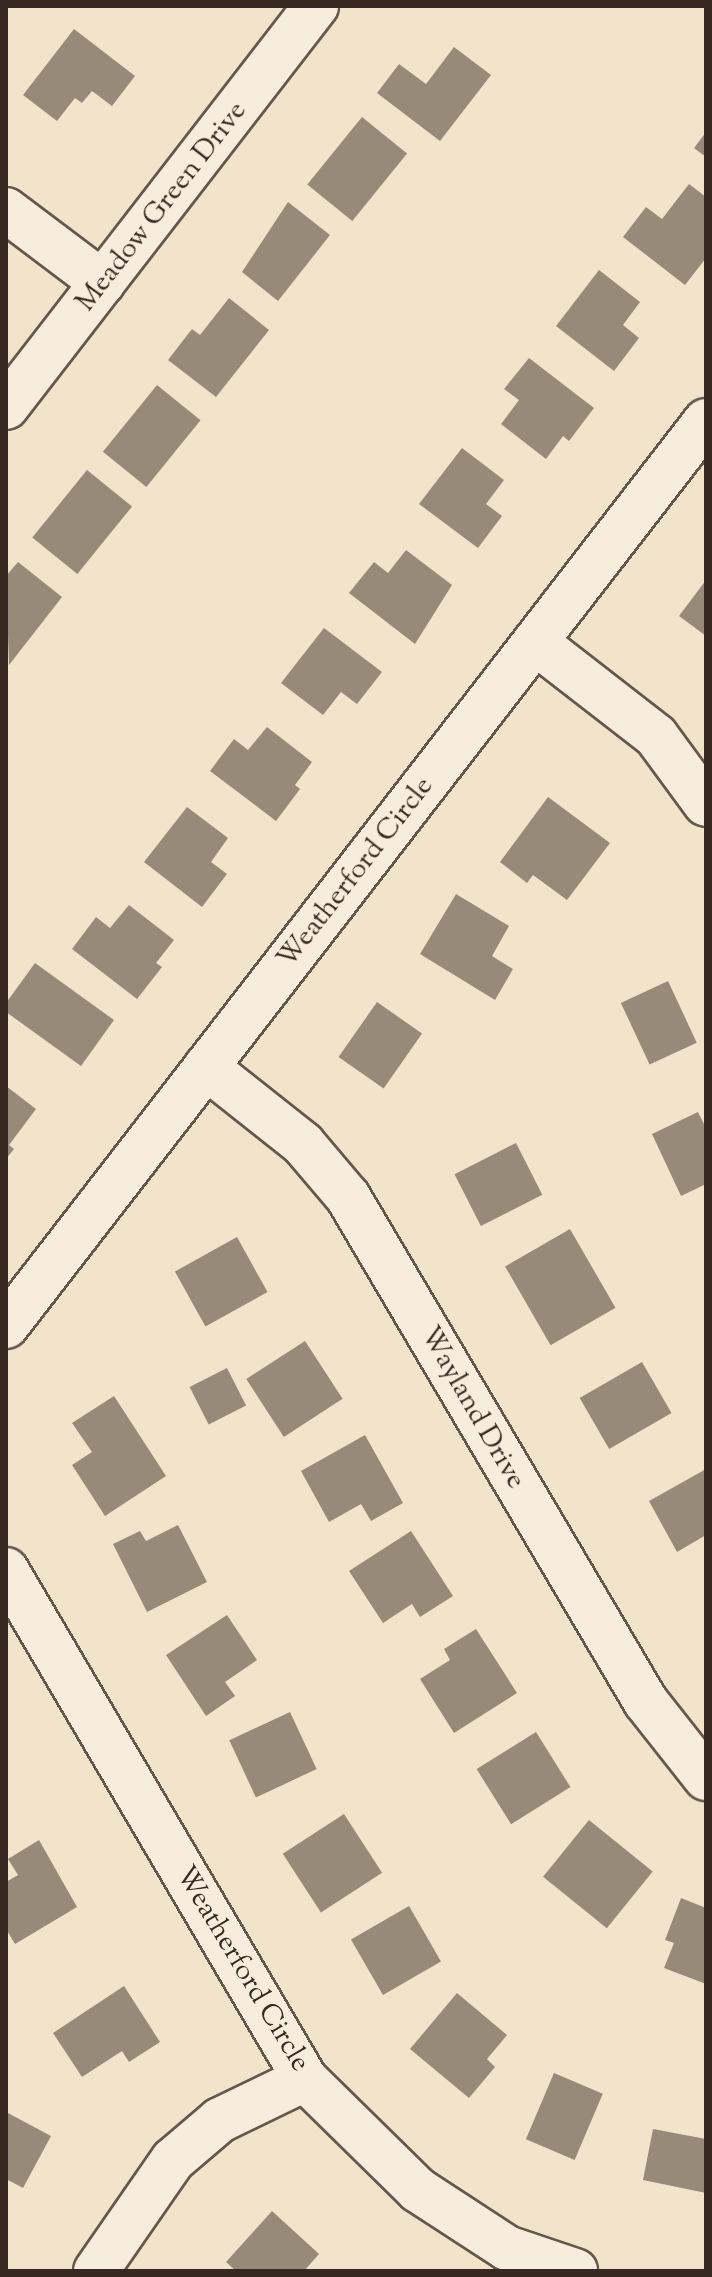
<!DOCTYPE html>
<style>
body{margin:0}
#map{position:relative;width:712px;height:2277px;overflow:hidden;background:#f2e4cb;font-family:"Sorts Mill Goudy",serif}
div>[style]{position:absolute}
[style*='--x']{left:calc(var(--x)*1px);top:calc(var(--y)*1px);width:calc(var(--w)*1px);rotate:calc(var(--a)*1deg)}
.building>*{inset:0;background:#988a79;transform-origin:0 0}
.roads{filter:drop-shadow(2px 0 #66574c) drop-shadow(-2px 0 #66574c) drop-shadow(0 2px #66574c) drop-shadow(0 -2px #66574c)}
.minor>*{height:44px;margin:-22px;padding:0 22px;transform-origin:22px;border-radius:22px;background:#f7eddd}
span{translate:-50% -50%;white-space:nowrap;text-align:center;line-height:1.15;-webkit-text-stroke:7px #f7eddd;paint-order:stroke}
.street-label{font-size:28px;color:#372821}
.frame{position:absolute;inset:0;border:8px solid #372821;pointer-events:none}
</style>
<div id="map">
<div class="building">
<i style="clip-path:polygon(74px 29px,135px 76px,112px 106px,92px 91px,82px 103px,75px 98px,57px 121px,23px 95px)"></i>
<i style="clip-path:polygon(454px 47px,491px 75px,440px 141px,377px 93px,399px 64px,426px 84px)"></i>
<i style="left:362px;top:117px;width:58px;height:87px;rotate:39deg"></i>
<i style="clip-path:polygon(706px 132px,706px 157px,694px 148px)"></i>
<i style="clip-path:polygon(689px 184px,706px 197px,706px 258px,685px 285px,623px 237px,646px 207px,662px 219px)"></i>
<i style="clip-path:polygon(288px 202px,330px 235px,278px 301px,242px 272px)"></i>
<i style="clip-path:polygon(599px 270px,640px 302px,623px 325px,639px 338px,614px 371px,556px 326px)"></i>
<i style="clip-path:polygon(229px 298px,269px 330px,216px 397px,168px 360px,192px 329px,200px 335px)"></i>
<i style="clip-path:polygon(529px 358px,594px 408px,569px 441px,563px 436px,546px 459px,501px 424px,519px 400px,504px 389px)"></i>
<i style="left:157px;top:385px;width:56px;height:86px;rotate:39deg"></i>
<i style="clip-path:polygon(462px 448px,504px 480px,486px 504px,502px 516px,478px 548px,419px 504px)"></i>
<i style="left:87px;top:470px;width:58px;height:87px;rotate:39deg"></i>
<i style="clip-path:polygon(406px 550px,452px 585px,415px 644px,349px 593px,374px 562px,388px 573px)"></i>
<i style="clip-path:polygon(18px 562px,62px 597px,9px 665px,6px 576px)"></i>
<i style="clip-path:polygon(706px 580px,706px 636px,679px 616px)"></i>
<i style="clip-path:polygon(324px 628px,382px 672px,357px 704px,341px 692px,323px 715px,281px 683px)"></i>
<i style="clip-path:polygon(267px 727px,312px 762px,295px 785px,300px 789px,276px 821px,210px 771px,234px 739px,248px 750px)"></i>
<i style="clip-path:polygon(548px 797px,610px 843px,567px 900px,533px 875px,527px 883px,500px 862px)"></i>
<i style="clip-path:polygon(187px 807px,228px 838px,211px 862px,227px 874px,202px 907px,144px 862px)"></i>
<i style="clip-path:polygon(456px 894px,509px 926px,492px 956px,513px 969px,495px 1000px,420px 954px)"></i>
<i style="clip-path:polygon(129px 905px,174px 940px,156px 963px,162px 967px,137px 999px,72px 949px,96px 917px,110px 928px)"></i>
<i style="clip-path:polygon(35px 963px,114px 1020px,81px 1066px,6px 1012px,6px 1003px)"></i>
<i style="left:668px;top:981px;width:68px;height:52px;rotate:65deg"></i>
<i style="left:377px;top:1002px;width:55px;height:67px;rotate:35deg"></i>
<i style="clip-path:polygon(6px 1086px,36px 1109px,9px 1145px,14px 1149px,6px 1159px)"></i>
<i style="clip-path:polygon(698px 1112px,706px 1128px,706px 1184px,681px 1196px,652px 1134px)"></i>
<i style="left:516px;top:1143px;width:58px;height:69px;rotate:63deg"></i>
<i style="left:570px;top:1229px;width:91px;height:75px;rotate:60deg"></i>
<i style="left:237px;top:1237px;width:63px;height:71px;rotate:61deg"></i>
<i style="left:305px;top:1341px;width:69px;height:70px;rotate:57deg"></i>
<i style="left:642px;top:1362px;width:59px;height:72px;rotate:60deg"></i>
<i style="left:227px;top:1368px;width:42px;height:42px;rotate:63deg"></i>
<i style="clip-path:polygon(114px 1396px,166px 1476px,105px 1516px,72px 1465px,92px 1452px,72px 1423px)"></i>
<i style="clip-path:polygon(365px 1435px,403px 1503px,371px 1521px,361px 1504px,329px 1522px,301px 1471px)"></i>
<i style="clip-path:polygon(706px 1469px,706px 1535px,677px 1552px,649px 1501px)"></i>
<i style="clip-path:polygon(178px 1525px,207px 1582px,147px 1612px,113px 1544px,140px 1531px,146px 1541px)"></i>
<i style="clip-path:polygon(411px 1531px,453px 1596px,420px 1617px,412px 1604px,383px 1623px,349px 1571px)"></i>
<i style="clip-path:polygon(227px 1615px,257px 1660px,225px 1682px,235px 1696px,206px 1716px,166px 1655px)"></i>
<i style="clip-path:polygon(476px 1629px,517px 1693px,454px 1733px,420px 1679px,450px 1660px,444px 1649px)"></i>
<i style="left:290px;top:1712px;width:63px;height:67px;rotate:65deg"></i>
<i style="left:536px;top:1732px;width:65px;height:70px;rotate:58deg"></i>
<i style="left:344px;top:1814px;width:70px;height:73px;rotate:57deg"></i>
<i style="left:589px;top:1820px;width:82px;height:73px;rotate:39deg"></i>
<i style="clip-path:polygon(39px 1840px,77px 1907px,15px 1944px,6px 1929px,6px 1882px,18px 1875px,8px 1859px)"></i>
<i style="clip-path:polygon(681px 1898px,706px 1908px,706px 1984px,664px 1968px,674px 1943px,665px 1940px)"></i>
<i style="left:409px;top:1906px;width:64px;height:67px;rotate:60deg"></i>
<i style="clip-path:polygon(124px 1986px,160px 2042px,129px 2062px,122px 2051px,82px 2077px,53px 2033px)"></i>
<i style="clip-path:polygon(457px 1993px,507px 2035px,487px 2059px,495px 2067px,469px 2098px,410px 2049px)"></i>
<i style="left:554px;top:2073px;width:53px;height:72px;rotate:23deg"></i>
<i style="clip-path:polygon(6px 2112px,51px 2136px,23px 2188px,6px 2179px)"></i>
<i style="clip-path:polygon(653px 2129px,706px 2139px,706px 2193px,643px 2180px)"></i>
<i style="clip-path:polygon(272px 2211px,319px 2254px,304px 2271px,236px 2271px,226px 2262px)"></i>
</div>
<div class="roads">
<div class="minor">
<i style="--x:6;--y:210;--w:121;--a:37"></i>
<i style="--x:6;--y:407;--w:507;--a:-52.29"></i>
<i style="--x:535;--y:642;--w:153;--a:37.8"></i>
<i style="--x:656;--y:736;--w:84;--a:53.7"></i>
<i style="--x:206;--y:1067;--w:124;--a:38.4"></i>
<i style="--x:303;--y:1144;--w:70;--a:49.7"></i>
<i style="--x:348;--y:1197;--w:586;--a:59.46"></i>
<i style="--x:646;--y:1702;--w:97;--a:51.7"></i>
<i style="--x:6;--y:1326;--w:1144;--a:-52.28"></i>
<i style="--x:6;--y:1570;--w:590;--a:59.57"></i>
<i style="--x:305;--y:2079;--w:158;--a:44.5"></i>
<i style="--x:418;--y:2190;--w:106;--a:33.1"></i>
<i style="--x:507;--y:2248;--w:72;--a:18.7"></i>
<i style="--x:96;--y:2271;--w:135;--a:-55.3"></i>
<i style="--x:173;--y:2160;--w:62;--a:-40.4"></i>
<i style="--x:220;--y:2120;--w:94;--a:-25.8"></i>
</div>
</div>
<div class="street-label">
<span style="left:162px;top:207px;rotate:-52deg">Meadow Green Drive</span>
<span style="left:356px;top:873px;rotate:-52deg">Weatherford Circle</span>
<span style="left:472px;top:1408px;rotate:60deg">Wayland Drive</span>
<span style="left:242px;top:1969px;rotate:59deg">Weatherford Circle</span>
</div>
<div class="frame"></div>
</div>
